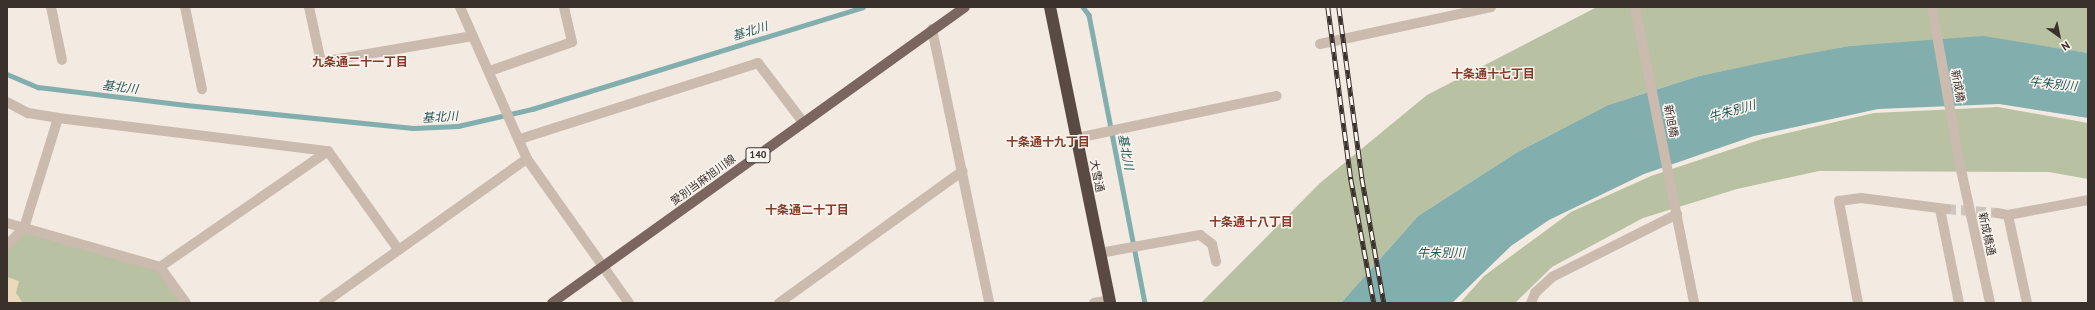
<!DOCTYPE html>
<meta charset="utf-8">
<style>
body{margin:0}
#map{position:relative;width:2095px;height:310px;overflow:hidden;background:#f3eae2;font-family:"PT Sans","Noto Sans JP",sans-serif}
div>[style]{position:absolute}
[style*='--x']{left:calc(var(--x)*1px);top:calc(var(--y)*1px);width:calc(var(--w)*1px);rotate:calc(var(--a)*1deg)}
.green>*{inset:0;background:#b8c1a2}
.sand>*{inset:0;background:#ebd9bb}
.water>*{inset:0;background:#82aeae}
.stream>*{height:4.5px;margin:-2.25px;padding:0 2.25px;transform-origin:2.25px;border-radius:2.25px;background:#82aeae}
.minor-tunnel>*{height:10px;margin-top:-5px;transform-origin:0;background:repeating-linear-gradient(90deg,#cec5be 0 10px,transparent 0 15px)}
.minor>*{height:10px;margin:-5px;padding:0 5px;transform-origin:5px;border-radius:5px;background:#cbbaae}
.major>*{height:10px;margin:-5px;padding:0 5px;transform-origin:5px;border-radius:5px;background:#7a665e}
.highway>*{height:12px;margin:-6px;padding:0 6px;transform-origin:6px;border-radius:6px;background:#5a4a44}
.rail>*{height:4.5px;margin-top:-2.25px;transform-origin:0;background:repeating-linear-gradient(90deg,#faf4ee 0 9px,#3a302c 0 18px);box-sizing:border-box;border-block:1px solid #3a302c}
span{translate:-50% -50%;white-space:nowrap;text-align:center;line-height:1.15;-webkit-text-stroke:3px #faf4ee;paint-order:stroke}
.shield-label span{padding:1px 3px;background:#faf4ee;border:1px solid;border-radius:3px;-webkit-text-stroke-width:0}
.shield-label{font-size:10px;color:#3a302c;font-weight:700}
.street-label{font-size:11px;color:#3a302c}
.water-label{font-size:12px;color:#235859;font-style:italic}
.neighbourhood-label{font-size:12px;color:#843b29;font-weight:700}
.frame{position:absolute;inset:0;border:8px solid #3a302c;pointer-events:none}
.north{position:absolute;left:2039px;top:16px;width:40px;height:40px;-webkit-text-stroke:3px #faf4ee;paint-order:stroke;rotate:147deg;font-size:11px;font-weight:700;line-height:16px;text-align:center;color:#3a302c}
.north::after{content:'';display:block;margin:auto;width:14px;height:18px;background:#3a302c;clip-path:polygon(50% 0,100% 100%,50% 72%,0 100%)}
</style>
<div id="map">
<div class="green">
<i style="clip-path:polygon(1597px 7px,2088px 7px,2088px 53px,2029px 44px,1903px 43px,1849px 46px,1699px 76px,1608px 105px,1516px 153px,1418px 216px,1341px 303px,1201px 303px,1320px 183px,1427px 95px)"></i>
<i style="clip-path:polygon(1998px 107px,2088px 123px,2088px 179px,2049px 172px,1819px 171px,1737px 189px,1643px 218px,1552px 267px,1515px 303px,1460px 303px,1484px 276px,1571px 212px,1651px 176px,1762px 139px,1874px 113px)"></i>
<i style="clip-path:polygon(24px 228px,160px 267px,186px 303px,7px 303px,7px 245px)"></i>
</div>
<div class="sand">
<i style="clip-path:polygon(7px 277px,19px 281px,16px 293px,23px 303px,7px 303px)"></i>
</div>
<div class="water">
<i style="clip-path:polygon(1983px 36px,2088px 53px,2088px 118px,1999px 104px,1878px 109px,1754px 136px,1644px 174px,1549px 220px,1511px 246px,1452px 303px,1341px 303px,1418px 216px,1516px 153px,1608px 105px,1699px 76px,1790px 57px,1849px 46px)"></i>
</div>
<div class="stream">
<i style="--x:1083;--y:7;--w:10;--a:53"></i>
<i style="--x:1089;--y:15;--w:293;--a:79"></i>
<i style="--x:7;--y:74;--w:34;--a:23"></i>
<i style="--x:38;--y:87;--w:149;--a:6.9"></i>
<i style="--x:186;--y:105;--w:228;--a:5.8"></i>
<i style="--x:413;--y:128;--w:45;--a:-2.5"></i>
<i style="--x:458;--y:126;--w:76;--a:-12.9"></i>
<i style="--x:532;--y:109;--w:346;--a:-17.1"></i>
</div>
<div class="minor-tunnel">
<i style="--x:1946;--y:209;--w:51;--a:4.5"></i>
</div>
<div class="minor">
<i style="--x:51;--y:7;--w:54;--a:78.3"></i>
<i style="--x:185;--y:7;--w:84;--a:78.3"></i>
<i style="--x:309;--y:7;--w:56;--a:77.7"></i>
<i style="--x:321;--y:62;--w:154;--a:-9.7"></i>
<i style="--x:460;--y:7;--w:166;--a:66.2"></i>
<i style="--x:527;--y:159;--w:176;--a:54.7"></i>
<i style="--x:1635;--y:7;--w:302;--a:78.7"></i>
<i style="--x:1932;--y:7;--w:160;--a:80"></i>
<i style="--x:1960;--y:165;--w:141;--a:77.7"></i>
<i style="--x:932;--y:29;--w:280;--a:78.2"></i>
<i style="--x:1320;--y:44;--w:175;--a:-12.2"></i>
<i style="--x:490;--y:71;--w:87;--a:-19.5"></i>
<i style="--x:572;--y:42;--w:36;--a:-103"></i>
<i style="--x:7;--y:102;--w:24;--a:28"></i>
<i style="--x:28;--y:113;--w:30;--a:9"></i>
<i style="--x:58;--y:118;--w:272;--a:7"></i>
<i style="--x:328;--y:151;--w:120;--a:54.5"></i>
<i style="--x:1077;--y:138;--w:204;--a:-11.9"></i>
<i style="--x:520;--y:139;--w:250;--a:-17.7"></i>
<i style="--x:758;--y:63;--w:74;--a:52.7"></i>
<i style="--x:1940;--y:209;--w:96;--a:78.6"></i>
<i style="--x:1997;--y:213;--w:11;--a:10"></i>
<i style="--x:2008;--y:215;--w:81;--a:-10.6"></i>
<i style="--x:2008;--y:215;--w:90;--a:77.8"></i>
<i style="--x:7;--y:223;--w:159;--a:16"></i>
<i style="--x:160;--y:267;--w:44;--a:54.2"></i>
<i style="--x:7;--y:245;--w:24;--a:-45"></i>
<i style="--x:24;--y:228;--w:115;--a:-72.8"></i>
<i style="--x:1100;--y:253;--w:102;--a:-10.2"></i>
<i style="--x:1200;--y:235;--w:15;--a:37"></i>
<i style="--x:1212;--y:244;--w:18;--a:77"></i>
<i style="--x:160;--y:267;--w:204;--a:-34.6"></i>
<i style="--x:324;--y:303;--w:249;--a:-35.4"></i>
<i style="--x:779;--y:303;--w:226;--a:-35.7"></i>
<i style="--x:1094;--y:303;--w:15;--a:-11"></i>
<i style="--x:1531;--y:303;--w:11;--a:-68"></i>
<i style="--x:1535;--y:293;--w:23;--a:-43"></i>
<i style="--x:1552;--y:277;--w:140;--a:-26.7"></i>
<i style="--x:1858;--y:303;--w:104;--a:-100.6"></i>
<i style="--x:1839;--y:201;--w:22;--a:-8"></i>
<i style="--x:1861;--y:198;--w:86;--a:7.4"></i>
</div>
<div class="major">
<i style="--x:552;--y:303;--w:508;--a:-35.63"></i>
</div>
<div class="highway">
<i style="--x:1050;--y:7;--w:302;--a:78.5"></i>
</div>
<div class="rail">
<i style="--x:1328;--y:7;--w:174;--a:82.4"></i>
<i style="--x:1351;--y:179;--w:126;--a:79.5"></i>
<i style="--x:1339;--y:7;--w:173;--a:82.3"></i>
<i style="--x:1362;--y:178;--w:127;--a:80"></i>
</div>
<div class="shield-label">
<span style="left:758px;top:155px">140</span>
</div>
<div class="street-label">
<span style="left:1958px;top:86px;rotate:80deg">新成橋</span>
<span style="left:1671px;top:121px;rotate:79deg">新旭橋</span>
<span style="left:1097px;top:176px;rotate:79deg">大雪通</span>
<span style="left:703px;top:180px;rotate:-36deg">愛別当麻旭川線</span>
<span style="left:1987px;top:234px;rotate:78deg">新成橋通</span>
</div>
<div class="water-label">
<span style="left:750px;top:31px;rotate:-17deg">基北川</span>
<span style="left:2053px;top:84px;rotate:6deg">牛朱別川</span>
<span style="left:120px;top:87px;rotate:7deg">基北川</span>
<span style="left:1732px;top:111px;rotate:-16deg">牛朱別川</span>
<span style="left:440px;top:117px;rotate:-4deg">基北川</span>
<span style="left:1126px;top:152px;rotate:79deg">基北川</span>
<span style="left:1441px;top:253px">牛朱別川</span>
</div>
<div class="neighbourhood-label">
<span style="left:360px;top:62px">九条通二十一丁目</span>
<span style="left:1493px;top:74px">十条通十七丁目</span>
<span style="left:1048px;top:142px">十条通十九丁目</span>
<span style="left:807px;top:210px">十条通二十丁目</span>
<span style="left:1251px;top:222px">十条通十八丁目</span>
</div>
<div class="frame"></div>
<div class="north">N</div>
</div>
